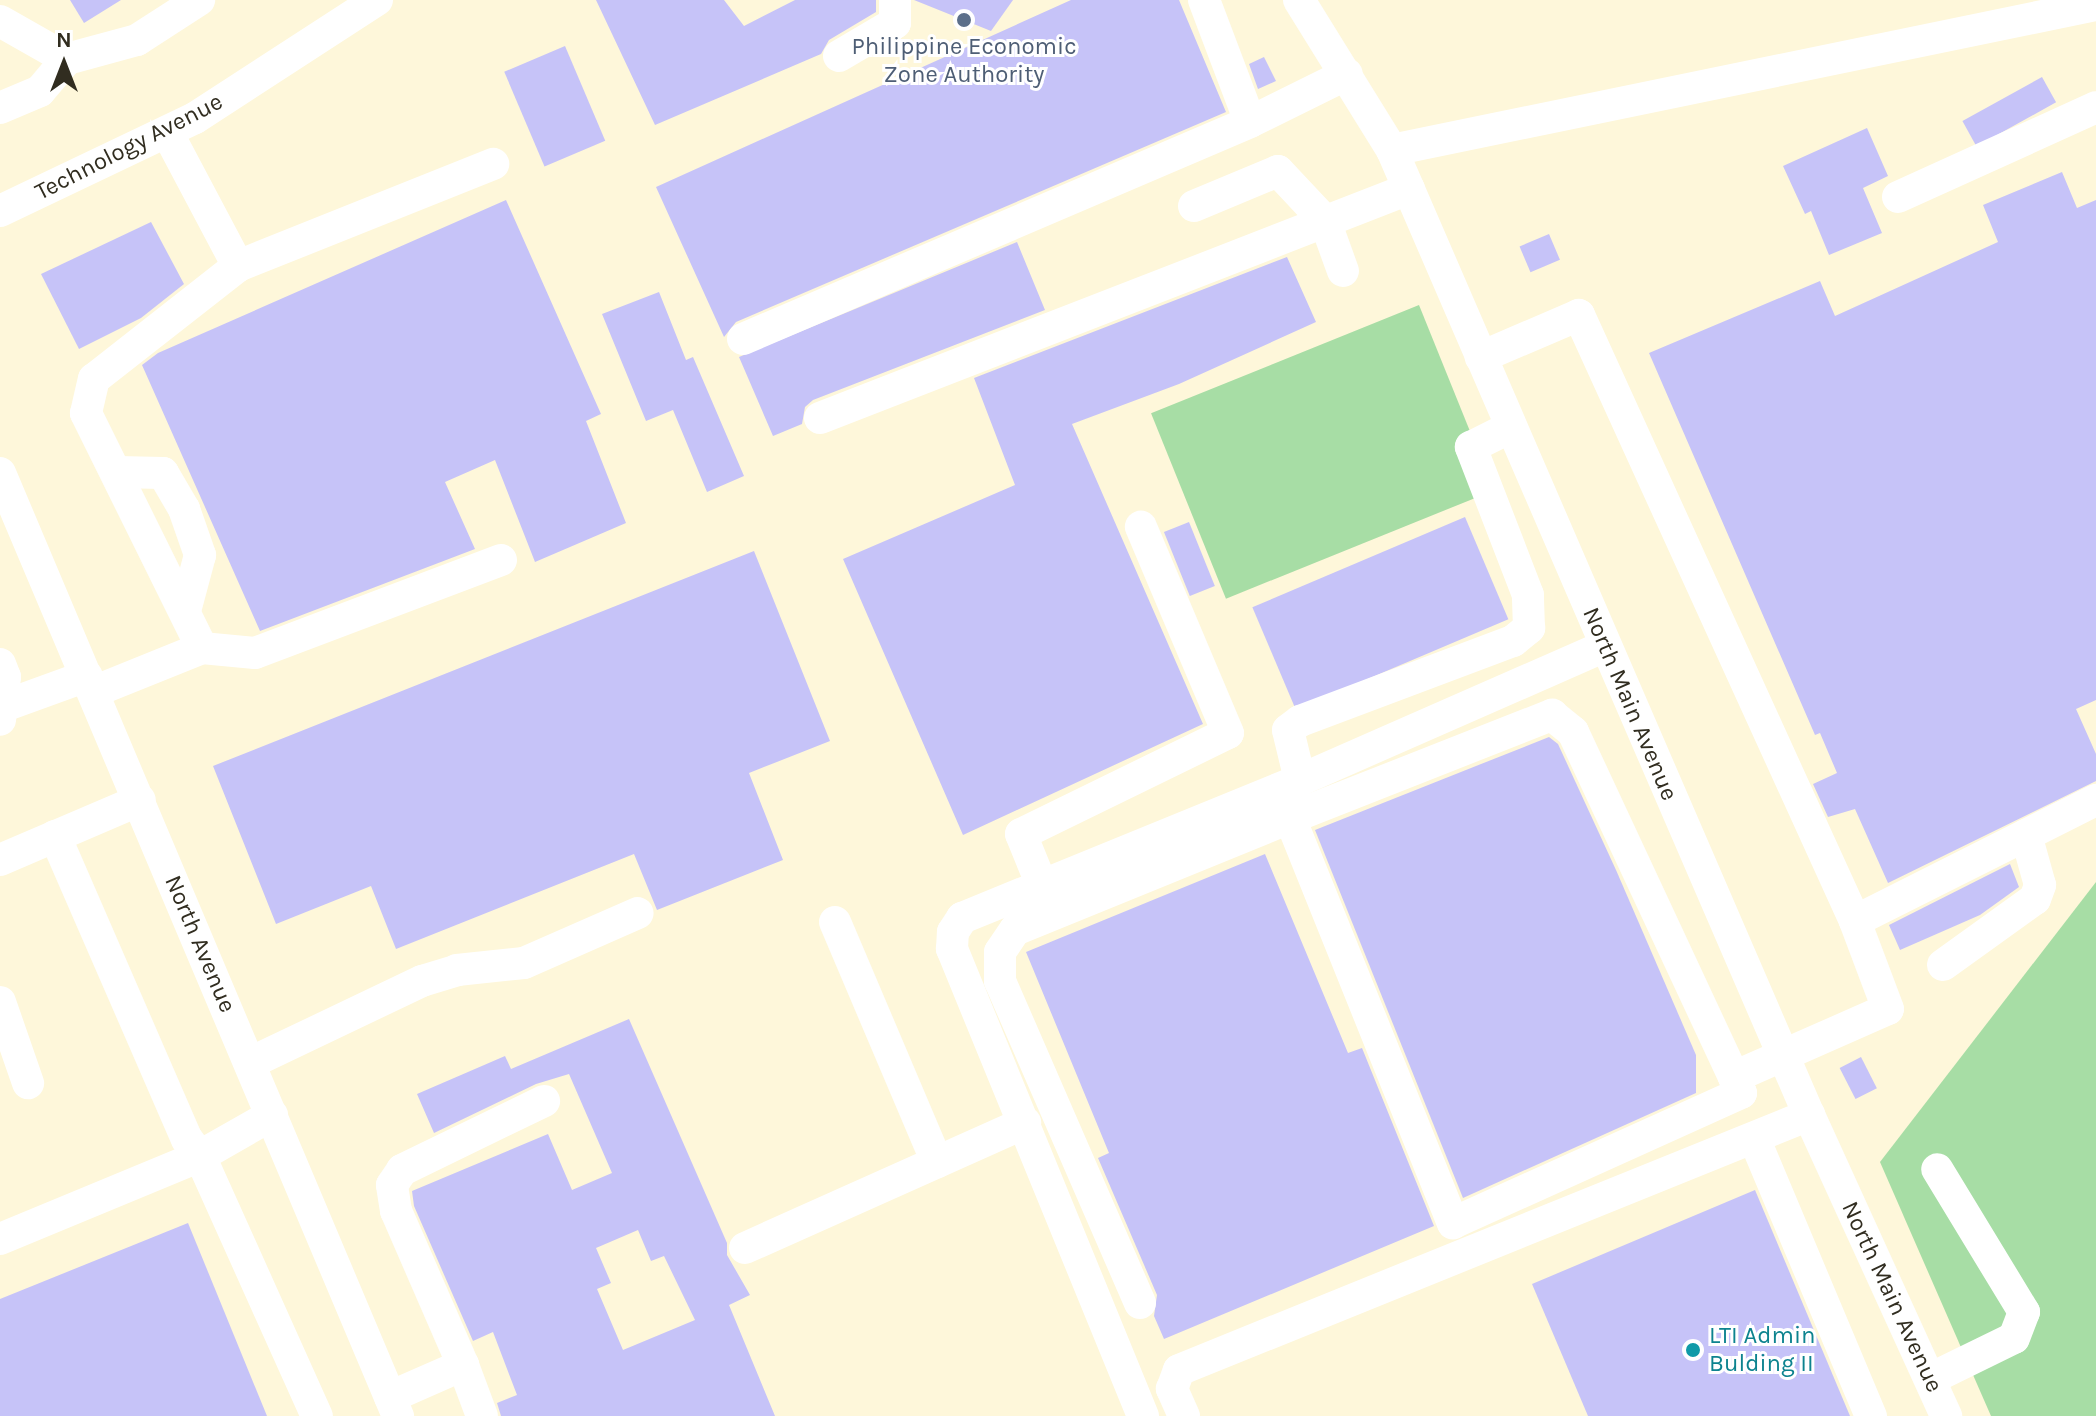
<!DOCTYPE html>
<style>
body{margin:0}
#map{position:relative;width:2096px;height:1416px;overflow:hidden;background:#fef7da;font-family:Karla,sans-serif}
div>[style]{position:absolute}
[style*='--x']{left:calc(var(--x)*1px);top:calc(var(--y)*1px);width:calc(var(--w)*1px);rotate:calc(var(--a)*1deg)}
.green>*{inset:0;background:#a7dda5;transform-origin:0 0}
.building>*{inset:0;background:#c6c3f8;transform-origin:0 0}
.minor>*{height:32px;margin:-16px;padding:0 16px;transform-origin:16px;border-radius:16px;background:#fff}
.dots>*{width:22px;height:22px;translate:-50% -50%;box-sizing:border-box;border:4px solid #fff;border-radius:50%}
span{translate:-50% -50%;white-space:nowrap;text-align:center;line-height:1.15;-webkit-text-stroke:6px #fff;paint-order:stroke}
.service-label{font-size:24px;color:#4e5e75}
.street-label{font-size:24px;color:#312d20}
.culture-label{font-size:24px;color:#0d838f}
.left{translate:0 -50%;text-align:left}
.north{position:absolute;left:24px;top:24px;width:80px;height:80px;-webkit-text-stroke:6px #fff;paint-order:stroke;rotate:0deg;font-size:22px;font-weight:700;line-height:32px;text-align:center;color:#312d20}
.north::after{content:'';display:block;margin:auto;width:28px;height:36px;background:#312d20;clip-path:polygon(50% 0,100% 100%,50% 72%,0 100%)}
</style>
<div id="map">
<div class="green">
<i style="left:1419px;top:305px;width:200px;height:289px;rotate:68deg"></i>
<i style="clip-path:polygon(2096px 882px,2096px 1416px,1991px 1416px,1880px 1162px)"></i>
</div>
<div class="building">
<i style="clip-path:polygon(70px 0,121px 0,84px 23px)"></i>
<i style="clip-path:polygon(596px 0,724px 0,744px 26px,795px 0,876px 0,876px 12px,829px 40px,821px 54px,655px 125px)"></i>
<i style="clip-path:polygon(914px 0,1013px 0,991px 31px)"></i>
<i style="clip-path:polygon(1071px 0,1179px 0,1226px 112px,736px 322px,724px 337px,656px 187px)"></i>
<i style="left:565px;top:46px;width:103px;height:66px;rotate:67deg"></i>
<i style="clip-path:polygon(1264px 57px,1276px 81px,1258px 89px,1249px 64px)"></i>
<i style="left:2042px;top:77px;width:29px;height:91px;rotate:61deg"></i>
<i style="clip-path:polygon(1867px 128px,1888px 176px,1863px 188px,1882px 233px,1829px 255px,1811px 211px,1805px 214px,1783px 166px)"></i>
<i style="clip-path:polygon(2062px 172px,2077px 208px,2096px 200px,2096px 700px,2076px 709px,2096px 754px,2096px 781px,1888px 883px,1855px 809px,1828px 817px,1813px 784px,1837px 773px,1820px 733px,1815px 735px,1649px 353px,1820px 281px,1835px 316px,1998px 242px,1983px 205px)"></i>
<i style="clip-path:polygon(506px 200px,601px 414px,586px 421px,626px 523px,535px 562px,495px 460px,445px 482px,475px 549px,260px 631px,142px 365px,158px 353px)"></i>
<i style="clip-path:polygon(151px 222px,184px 284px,141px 318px,79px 349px,41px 274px)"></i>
<i style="left:1549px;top:234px;width:28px;height:32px;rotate:67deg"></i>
<i style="clip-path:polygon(1017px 242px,1045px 310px,813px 400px,805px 407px,802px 424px,773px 436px,739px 357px)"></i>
<i style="clip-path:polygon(1287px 257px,1316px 322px,1179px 384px,1072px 424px,1203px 724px,963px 835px,843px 559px,1015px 485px,974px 378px)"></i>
<i style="clip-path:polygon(659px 292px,686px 360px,693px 357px,744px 476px,707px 492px,673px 410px,646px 421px,602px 314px)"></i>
<i style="left:1465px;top:517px;width:111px;height:231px;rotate:67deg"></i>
<i style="left:1189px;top:522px;width:69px;height:27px;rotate:68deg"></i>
<i style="clip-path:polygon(754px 551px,830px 741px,749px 773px,783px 860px,657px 910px,634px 854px,396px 949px,371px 886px,276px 924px,213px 766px)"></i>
<i style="clip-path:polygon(1549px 737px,1558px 744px,1616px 870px,1696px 1055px,1696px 1093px,1463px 1198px,1315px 830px)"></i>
<i style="clip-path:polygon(1265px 854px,1348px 1053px,1362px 1048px,1434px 1226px,1164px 1339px,1154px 1316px,1157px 1295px,1098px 1158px,1109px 1153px,1026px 952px)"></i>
<i style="clip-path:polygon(2010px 864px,2019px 887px,1980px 915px,1900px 950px,1889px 925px)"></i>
<i style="clip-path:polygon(evenodd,629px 1019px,727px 1243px,727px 1255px,750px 1295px,729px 1305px,775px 1416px,501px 1416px,497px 1403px,517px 1395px,493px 1332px,473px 1341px,414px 1206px,412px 1191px,548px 1134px,572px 1190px,612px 1173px,569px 1074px,536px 1084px,434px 1133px,417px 1094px,505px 1056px,511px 1069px,629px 1019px,638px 1230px,651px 1261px,664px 1256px,695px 1320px,623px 1350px,597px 1289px,611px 1283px,596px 1248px,638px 1230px)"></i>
<i style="left:1861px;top:1057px;width:35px;height:24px;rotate:63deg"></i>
<i style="clip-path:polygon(1755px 1190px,1850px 1416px,1588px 1416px,1532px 1284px)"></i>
<i style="clip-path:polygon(188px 1223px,267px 1416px,0 1416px,0 1299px)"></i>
</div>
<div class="minor">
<i style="--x:1204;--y:0;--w:130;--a:69.3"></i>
<i style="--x:1299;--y:0;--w:176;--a:58.2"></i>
<i style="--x:1392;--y:150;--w:1051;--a:66.63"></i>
<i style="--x:1809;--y:1115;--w:331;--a:65.5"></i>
<i style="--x:0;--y:21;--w:77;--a:29.6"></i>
<i style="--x:67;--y:59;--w:73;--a:-15.2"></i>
<i style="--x:137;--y:40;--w:74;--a:-32.8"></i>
<i style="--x:839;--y:56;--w:65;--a:-30.5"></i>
<i style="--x:895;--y:23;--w:23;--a:-90"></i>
<i style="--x:0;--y:108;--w:43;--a:-23"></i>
<i style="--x:40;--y:91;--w:42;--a:-49.8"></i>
<i style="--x:167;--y:132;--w:152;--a:62.1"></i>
<i style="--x:1392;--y:150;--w:719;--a:-11.64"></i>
<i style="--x:1898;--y:197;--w:217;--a:-24.4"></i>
<i style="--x:1194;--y:206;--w:91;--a:-22.6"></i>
<i style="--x:1278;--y:171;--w:69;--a:46.8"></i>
<i style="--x:1325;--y:221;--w:53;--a:70.2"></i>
<i style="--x:0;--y:211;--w:216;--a:-25.5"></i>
<i style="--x:195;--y:118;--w:217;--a:-33"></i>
<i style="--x:743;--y:339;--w:551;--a:-23.17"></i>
<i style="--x:1250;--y:122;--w:108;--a:-26.3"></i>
<i style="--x:820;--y:418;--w:632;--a:-21.25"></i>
<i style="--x:117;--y:472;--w:46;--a:1.2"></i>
<i style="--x:163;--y:473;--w:42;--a:59.7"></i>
<i style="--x:184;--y:509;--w:49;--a:70.8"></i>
<i style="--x:200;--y:555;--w:58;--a:105"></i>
<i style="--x:0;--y:473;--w:1024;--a:67.12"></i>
<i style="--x:202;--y:648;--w:262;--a:-116.3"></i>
<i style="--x:86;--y:413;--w:35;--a:-77"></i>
<i style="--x:94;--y:379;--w:183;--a:-38.1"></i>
<i style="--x:238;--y:266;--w:275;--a:-21.8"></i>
<i style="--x:0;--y:664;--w:14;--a:69"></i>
<i style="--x:5;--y:677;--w:43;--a:96.6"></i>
<i style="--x:93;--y:692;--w:118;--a:-22"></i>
<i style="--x:202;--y:648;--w:53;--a:5.4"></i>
<i style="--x:255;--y:653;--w:263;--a:-20.7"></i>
<i style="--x:4;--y:706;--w:88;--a:-19.9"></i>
<i style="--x:1300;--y:780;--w:51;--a:-103.5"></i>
<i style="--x:1288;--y:730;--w:15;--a:-37"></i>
<i style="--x:1300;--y:721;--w:228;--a:-20.6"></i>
<i style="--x:1513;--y:641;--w:21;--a:-39"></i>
<i style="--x:1529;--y:628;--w:33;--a:-92"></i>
<i style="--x:1528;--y:595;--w:159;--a:-111.1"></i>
<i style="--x:1471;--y:447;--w:45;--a:-26.6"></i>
<i style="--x:1279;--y:789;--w:31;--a:69"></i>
<i style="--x:1290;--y:818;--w:282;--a:-21.5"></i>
<i style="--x:1552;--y:715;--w:27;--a:39"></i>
<i style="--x:1573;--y:732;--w:381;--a:65"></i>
<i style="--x:1734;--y:1077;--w:168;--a:-23.8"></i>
<i style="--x:1888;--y:1009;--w:94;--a:-110.6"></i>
<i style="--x:1855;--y:921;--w:666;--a:-114.49"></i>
<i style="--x:1579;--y:315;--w:107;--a:156.8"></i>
<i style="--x:55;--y:836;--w:331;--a:66.5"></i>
<i style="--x:187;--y:1139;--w:21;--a:53"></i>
<i style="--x:200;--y:1156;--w:83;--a:-29.7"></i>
<i style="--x:0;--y:860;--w:152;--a:-23.2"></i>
<i style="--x:1043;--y:888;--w:58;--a:-112.2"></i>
<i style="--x:1021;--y:834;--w:230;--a:-26"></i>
<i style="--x:1228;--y:733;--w:224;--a:-112.9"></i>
<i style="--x:1855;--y:921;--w:270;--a:-26.7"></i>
<i style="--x:835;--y:922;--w:261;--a:67"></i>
<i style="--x:1943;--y:965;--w:113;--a:-35.7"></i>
<i style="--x:2035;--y:899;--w:15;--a:-70"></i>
<i style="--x:2040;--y:885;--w:52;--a:-105.6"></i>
<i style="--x:0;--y:1002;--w:86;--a:70.9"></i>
<i style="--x:250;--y:1063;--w:191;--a:-25.5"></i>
<i style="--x:422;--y:981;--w:37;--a:-17"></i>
<i style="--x:457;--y:970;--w:67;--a:-6"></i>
<i style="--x:524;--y:963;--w:124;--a:-23.7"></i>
<i style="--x:1754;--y:1138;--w:302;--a:67.2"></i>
<i style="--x:0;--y:1239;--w:217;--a:-22.5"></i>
<i style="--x:200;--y:1156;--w:285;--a:65.8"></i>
<i style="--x:745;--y:1248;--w:307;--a:-24.1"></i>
<i style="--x:1140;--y:1303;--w:351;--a:-113.5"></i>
<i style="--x:1000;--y:981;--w:29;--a:-90"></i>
<i style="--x:1000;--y:952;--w:27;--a:-56"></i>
<i style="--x:1015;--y:930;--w:297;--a:-22.2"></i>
<i style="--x:1290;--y:818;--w:437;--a:68.1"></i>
<i style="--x:1453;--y:1223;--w:316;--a:-24.3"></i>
<i style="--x:1741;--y:1093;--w:17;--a:-114"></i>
<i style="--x:463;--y:1365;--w:168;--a:-113.5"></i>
<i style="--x:396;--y:1211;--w:26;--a:-99"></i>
<i style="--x:392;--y:1185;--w:18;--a:-56"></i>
<i style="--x:402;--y:1170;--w:158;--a:-25.9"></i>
<i style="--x:1930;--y:1379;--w:93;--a:-26"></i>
<i style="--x:2014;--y:1338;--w:28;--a:-69"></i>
<i style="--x:2024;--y:1312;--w:167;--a:-121.3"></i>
<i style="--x:390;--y:1397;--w:80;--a:-23.7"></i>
<i style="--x:463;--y:1365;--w:54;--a:69.6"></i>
<i style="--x:1143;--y:1416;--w:505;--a:-112.24"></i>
<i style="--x:952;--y:949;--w:17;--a:-87"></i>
<i style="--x:953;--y:932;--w:17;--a:-57"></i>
<i style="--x:962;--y:918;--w:365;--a:-22.2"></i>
<i style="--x:1300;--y:780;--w:333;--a:-23.7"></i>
<i style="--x:1184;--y:1416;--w:30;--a:-114"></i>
<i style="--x:1172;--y:1389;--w:20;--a:-70"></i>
<i style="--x:1179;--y:1370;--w:680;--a:-22.04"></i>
</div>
<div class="dots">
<i style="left:964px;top:20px;background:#5c6f8a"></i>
<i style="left:1693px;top:1350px;background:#0f9aa8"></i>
</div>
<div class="service-label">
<span style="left:964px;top:61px">Philippine Economic<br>Zone Authority</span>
</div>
<div class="street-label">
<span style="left:129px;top:147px;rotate:-27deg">Technology Avenue</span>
<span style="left:1630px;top:704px;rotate:67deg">North Main Avenue</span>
<span style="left:200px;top:944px;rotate:67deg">North Avenue</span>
<span style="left:1892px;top:1297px;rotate:65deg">North Main Avenue</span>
</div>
<div class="culture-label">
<span class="left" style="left:1709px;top:1350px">LTI Admin<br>Bulding II</span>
</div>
<div class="north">N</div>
</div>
